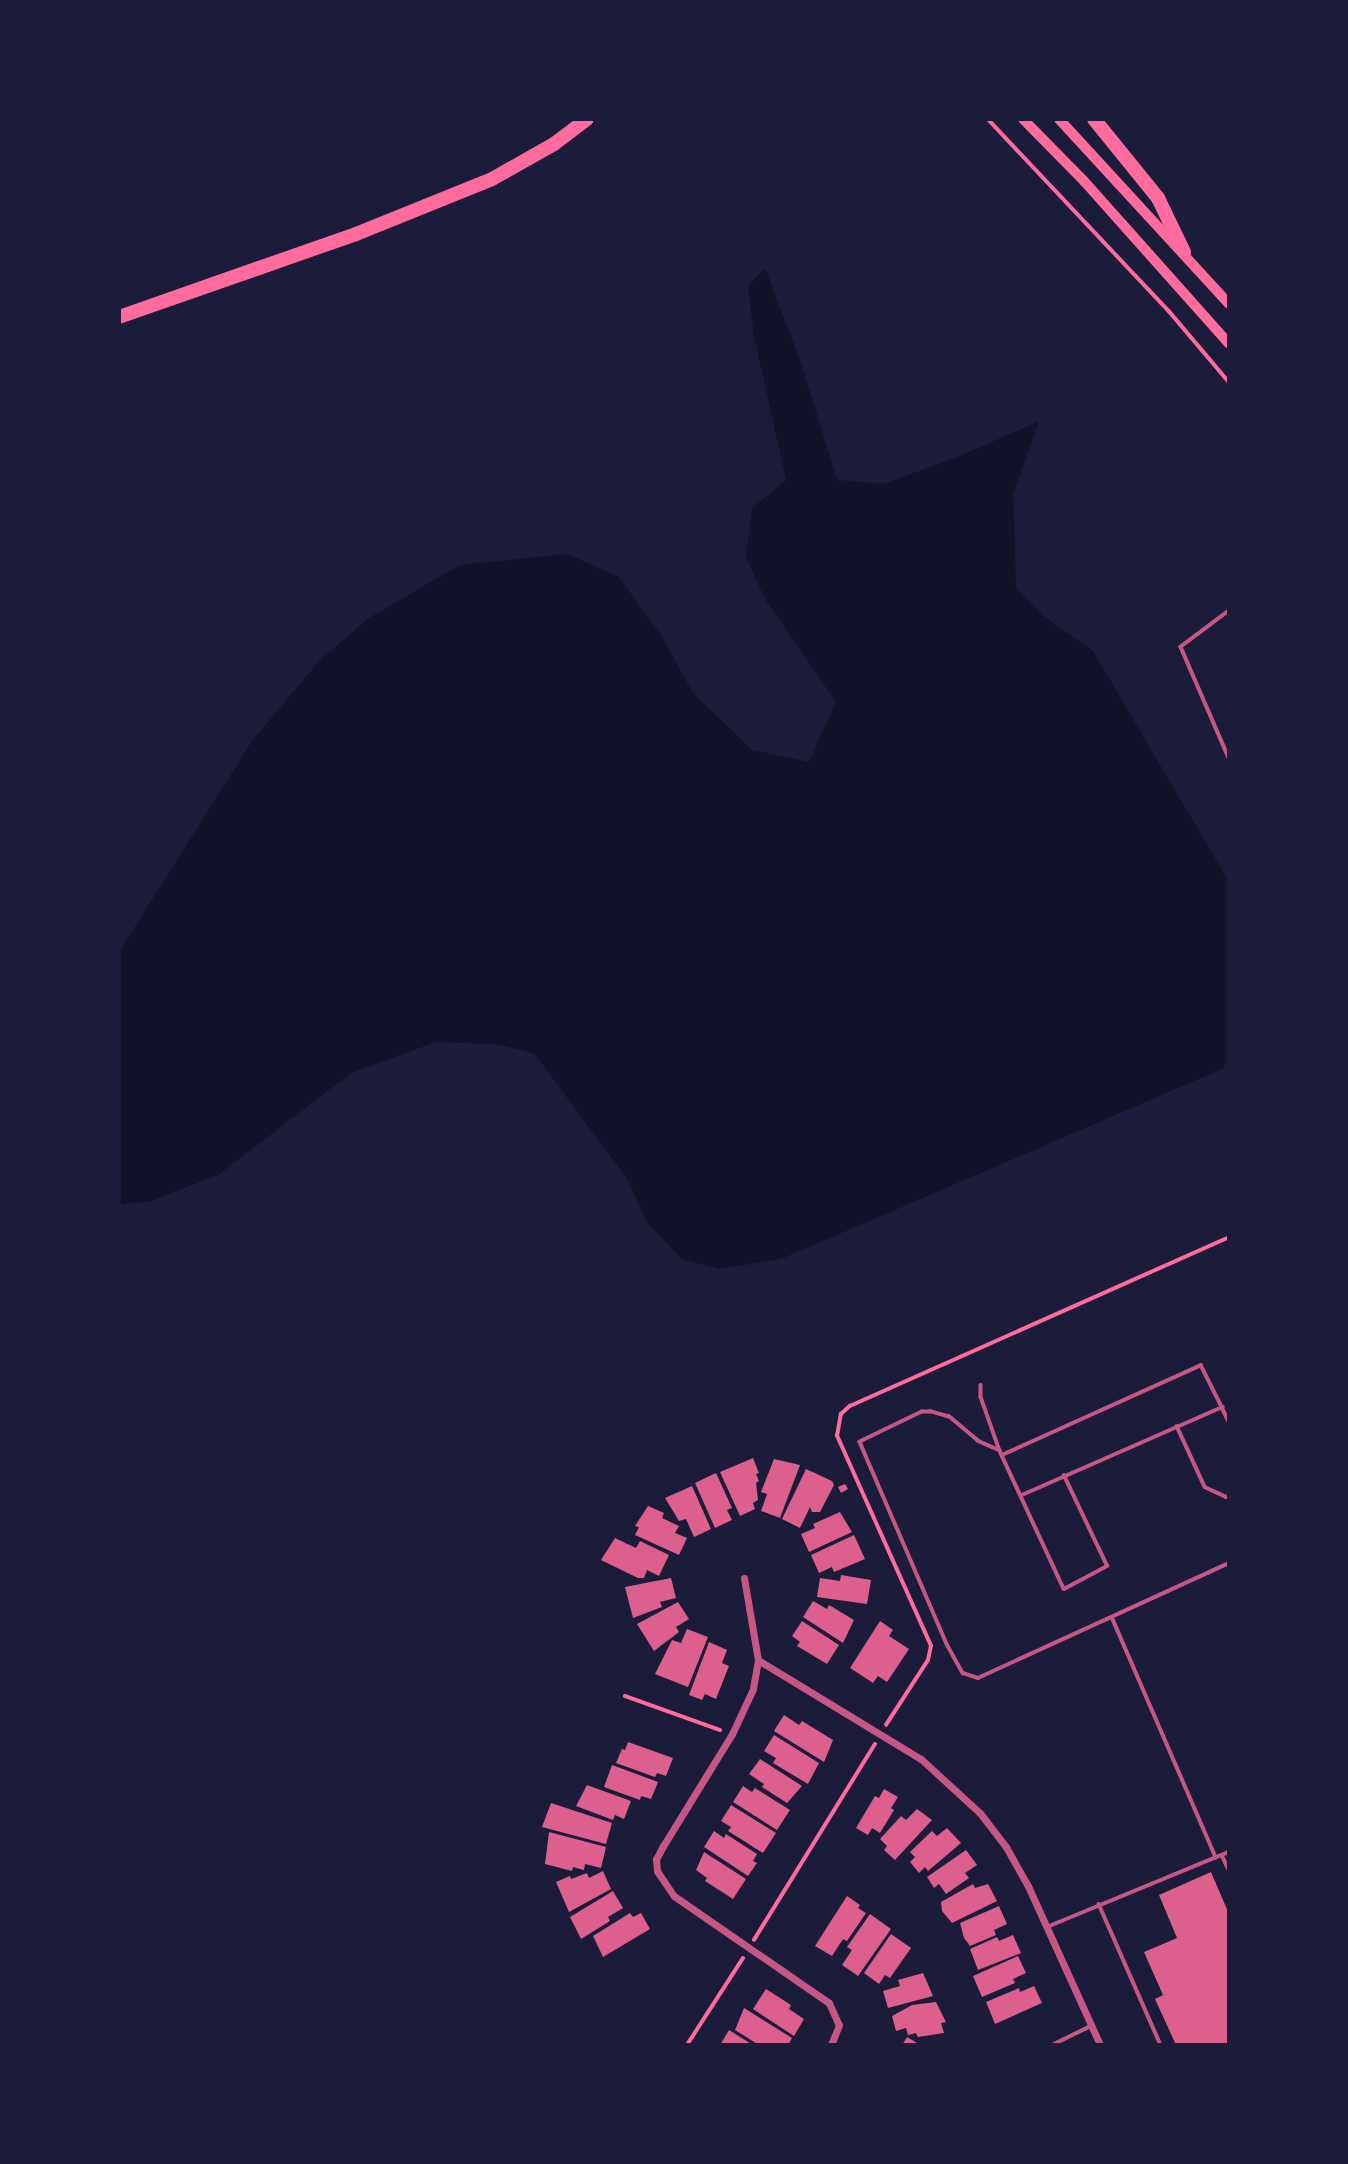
<!DOCTYPE html>
<style>
body{margin:0}
#map{position:relative;width:1348px;height:2164px;overflow:hidden;background:#1b1b3a;font-family:Roboto,sans-serif}
div>[style]{position:absolute}
[style*='--x']{left:calc(var(--x)*1px);top:calc(var(--y)*1px);width:calc(var(--w)*1px);rotate:calc(var(--a)*1deg)}
.water>*{inset:0;background:#12122b}
.building>*{inset:0;background:#dd5f8e}
.path>*{height:3.5px;margin:-1.75px;padding:0 1.75px;transform-origin:1.75px;border-radius:1.75px;background:#ff6b9d}
.service>*{height:3.5px;margin:-1.75px;padding:0 1.75px;transform-origin:1.75px;border-radius:1.75px;background:#c65784}
.minor>*{height:7px;margin:-3.5px;padding:0 3.5px;transform-origin:3.5px;border-radius:3.5px;background:#c65784}
.secondary>*{height:10px;margin:-5px;padding:0 5px;transform-origin:5px;border-radius:5px;background:#ff6b9d}
.motorway>*{height:14px;margin:-7px;padding:0 7px;transform-origin:7px;border-radius:7px;background:#ff6b9d}
span{translate:-50% -50%;white-space:nowrap;text-align:center;line-height:1.15;-webkit-text-stroke:5px #1b1b3a;paint-order:stroke}
.frame{position:absolute;inset:0;border:121px solid #1b1b3a;pointer-events:none}
</style>
<div id="map">
<div class="water">
<i style="clip-path:polygon(765px 268px,801px 363px,837px 480px,883px 484px,958px 457px,1039px 421px,1013px 495px,1016px 588px,1045px 617px,1093px 651px,1229px 882px,1229px 1057px,1222px 1069px,781px 1259px,719px 1269px,682px 1259px,648px 1224px,626px 1177px,534px 1053px,495px 1044px,436px 1042px,351px 1073px,218px 1175px,148px 1202px,119px 1204px,119px 952px,252px 741px,320px 660px,369px 618px,460px 565px,567px 554px,619px 577px,664px 640px,693px 693px,752px 750px,809px 762px,836px 702px,765px 599px,746px 557px,752px 508px,786px 480px,754px 336px,748px 286px)"></i>
</div>
<div class="building">
<i style="clip-path:polygon(753px 1458px,759px 1473px,756px 1474px,759px 1481px,756px 1483px,758px 1500px,753px 1503px,755px 1509px,740px 1516px,720px 1472px)"></i>
<i style="clip-path:polygon(774px 1459px,800px 1465px,780px 1518px,761px 1511px,767px 1494px,761px 1492px)"></i>
<i style="clip-path:polygon(806px 1469px,832px 1481px,834px 1485px,820px 1512px,812px 1512px,810px 1507px,800px 1528px,782px 1519px)"></i>
<i style="clip-path:polygon(716px 1473px,732px 1508px,727px 1510px,732px 1520px,715px 1528px,695px 1483px)"></i>
<i style="clip-path:polygon(845px 1484px,848px 1489px,841px 1493px,838px 1487px)"></i>
<i style="clip-path:polygon(692px 1486px,711px 1529px,694px 1537px,686px 1519px,679px 1521px,665px 1498px)"></i>
<i style="clip-path:polygon(648px 1506px,664px 1513px,662px 1518px,679px 1526px,675px 1533px,687px 1538px,679px 1555px,635px 1535px,639px 1527px,635px 1526px)"></i>
<i style="clip-path:polygon(840px 1512px,852px 1532px,809px 1552px,801px 1534px,815px 1528px,813px 1524px)"></i>
<i style="clip-path:polygon(854px 1535px,865px 1559px,834px 1572px,832px 1567px,819px 1573px,811px 1555px)"></i>
<i style="clip-path:polygon(615px 1538px,636px 1548px,640px 1541px,669px 1555px,659px 1576px,647px 1570px,644px 1578px,638px 1578px,601px 1560px)"></i>
<i style="clip-path:polygon(841px 1575px,871px 1580px,867px 1604px,817px 1597px,820px 1578px,840px 1581px)"></i>
<i style="clip-path:polygon(671px 1578px,676px 1598px,660px 1602px,662px 1607px,633px 1618px,625px 1587px)"></i>
<i style="clip-path:polygon(813px 1601px,827px 1609px,829px 1605px,854px 1620px,843px 1643px,803px 1617px)"></i>
<i style="clip-path:polygon(678px 1602px,689px 1619px,676px 1627px,679px 1632px,654px 1651px,637px 1624px)"></i>
<i style="clip-path:polygon(802px 1621px,839px 1645px,827px 1664px,797px 1646px,800px 1642px,792px 1636px)"></i>
<i style="clip-path:polygon(880px 1621px,893px 1630px,889px 1636px,909px 1649px,887px 1682px,878px 1676px,873px 1683px,850px 1668px)"></i>
<i style="clip-path:polygon(687px 1629px,708px 1637px,688px 1687px,655px 1674px,672px 1640px,681px 1643px)"></i>
<i style="clip-path:polygon(709px 1642px,727px 1650px,722px 1663px,729px 1666px,716px 1699px,705px 1694px,702px 1700px,689px 1695px)"></i>
<i style="clip-path:polygon(784px 1715px,799px 1725px,802px 1721px,833px 1740px,824px 1762px,774px 1731px)"></i>
<i style="clip-path:polygon(774px 1735px,819px 1763px,808px 1784px,773px 1763px,776px 1758px,764px 1751px)"></i>
<i style="clip-path:polygon(628px 1742px,673px 1758px,666px 1776px,657px 1773px,655px 1777px,616px 1763px,622px 1749px,625px 1750px)"></i>
<i style="clip-path:polygon(760px 1759px,802px 1786px,787px 1803px,762px 1787px,764px 1784px,749px 1774px)"></i>
<i style="clip-path:polygon(612px 1765px,658px 1782px,651px 1799px,641px 1796px,640px 1800px,604px 1787px)"></i>
<i style="clip-path:polygon(587px 1785px,631px 1801px,624px 1819px,615px 1815px,613px 1820px,576px 1806px)"></i>
<i style="clip-path:polygon(743px 1786px,752px 1792px,755px 1788px,790px 1810px,777px 1830px,733px 1802px)"></i>
<i style="clip-path:polygon(884px 1789px,898px 1797px,891px 1808px,894px 1810px,880px 1833px,872px 1828px,868px 1835px,856px 1828px,875px 1796px,879px 1798px)"></i>
<i style="clip-path:polygon(551px 1803px,612px 1823px,606px 1844px,542px 1827px)"></i>
<i style="clip-path:polygon(731px 1805px,776px 1833px,763px 1853px,728px 1831px,731px 1827px,721px 1821px)"></i>
<i style="clip-path:polygon(917px 1809px,932px 1820px,895px 1860px,884px 1850px,887px 1846px,880px 1839px,901px 1816px,906px 1820px)"></i>
<i style="clip-path:polygon(947px 1828px,961px 1843px,928px 1871px,925px 1867px,919px 1873px,910px 1862px,915px 1857px,910px 1852px,932px 1831px,937px 1836px)"></i>
<i style="clip-path:polygon(714px 1831px,724px 1838px,726px 1834px,757px 1854px,753px 1861px,757px 1863px,748px 1876px,704px 1847px)"></i>
<i style="clip-path:polygon(549px 1832px,606px 1847px,601px 1868px,585px 1864px,584px 1870px,573px 1867px,572px 1871px,545px 1864px)"></i>
<i style="clip-path:polygon(966px 1850px,977px 1865px,965px 1873px,969px 1878px,946px 1894px,939px 1884px,934px 1888px,927px 1877px)"></i>
<i style="clip-path:polygon(704px 1852px,746px 1879px,733px 1899px,705px 1881px,707px 1878px,696px 1870px)"></i>
<i style="clip-path:polygon(603px 1871px,611px 1889px,569px 1912px,556px 1882px,570px 1876px,571px 1879px,587px 1873px,589px 1878px)"></i>
<i style="clip-path:polygon(1211px 1872px,1229px 1914px,1229px 2045px,1176px 2045px,1155px 1999px,1163px 1995px,1144px 1952px,1177px 1938px,1159px 1895px)"></i>
<i style="clip-path:polygon(973px 1884px,975px 1888px,988px 1884px,997px 1901px,952px 1923px,942px 1911px,941px 1902px)"></i>
<i style="clip-path:polygon(613px 1891px,623px 1908px,608px 1917px,610px 1921px,581px 1939px,570px 1917px)"></i>
<i style="clip-path:polygon(847px 1896px,860px 1905px,858px 1908px,866px 1913px,847px 1941px,843px 1939px,832px 1956px,815px 1946px)"></i>
<i style="clip-path:polygon(999px 1906px,1007px 1924px,994px 1930px,996px 1935px,970px 1946px,964px 1938px,960px 1923px)"></i>
<i style="clip-path:polygon(630px 1913px,633px 1917px,641px 1913px,650px 1929px,603px 1957px,593px 1936px)"></i>
<i style="clip-path:polygon(870px 1914px,891px 1929px,858px 1976px,842px 1965px,852px 1950px,847px 1947px)"></i>
<i style="clip-path:polygon(891px 1934px,911px 1948px,890px 1978px,885px 1975px,879px 1984px,864px 1973px)"></i>
<i style="clip-path:polygon(1013px 1935px,1021px 1953px,978px 1970px,970px 1949px,997px 1937px,999px 1941px)"></i>
<i style="clip-path:polygon(1018px 1956px,1026px 1973px,1013px 1979px,1015px 1983px,982px 1997px,973px 1976px)"></i>
<i style="clip-path:polygon(923px 1973px,933px 1996px,888px 2008px,883px 1991px,900px 1986px,898px 1980px)"></i>
<i style="clip-path:polygon(1034px 1986px,1042px 2003px,995px 2024px,986px 2002px,1019px 1988px,1020px 1992px)"></i>
<i style="clip-path:polygon(766px 1989px,791px 2005px,789px 2009px,804px 2019px,794px 2036px,753px 2009px)"></i>
<i style="clip-path:polygon(936px 2002px,946px 2022px,941px 2023px,944px 2033px,918px 2037px,916px 2033px,908px 2035px,906px 2028px,896px 2031px,892px 2016px,912px 2005px)"></i>
<i style="clip-path:polygon(744px 2008px,792px 2038px,788px 2045px,759px 2045px,735px 2030px)"></i>
<i style="clip-path:polygon(729px 2030px,753px 2045px,720px 2045px)"></i>
<i style="clip-path:polygon(907px 2037px,917px 2043px,925px 2045px,902px 2045px)"></i>
</div>
<div class="path">
<i style="--x:988;--y:119;--w:264;--a:46.7"></i>
<i style="--x:1169;--y:311;--w:93;--a:49.8"></i>
<i style="--x:625;--y:1696;--w:101;--a:19.7"></i>
<i style="--x:886;--y:1725;--w:77;--a:-57.1"></i>
<i style="--x:928;--y:1660;--w:14;--a:-78"></i>
<i style="--x:931;--y:1646;--w:230;--a:-114.1"></i>
<i style="--x:837;--y:1436;--w:22;--a:-80"></i>
<i style="--x:841;--y:1414;--w:12;--a:-42"></i>
<i style="--x:850;--y:1406;--w:415;--a:-24"></i>
<i style="--x:754;--y:1940;--w:230;--a:-58.3"></i>
<i style="--x:687;--y:2045;--w:103;--a:-57.2"></i>
</div>
<div class="service">
<i style="--x:1229;--y:611;--w:60;--a:143.1"></i>
<i style="--x:1181;--y:647;--w:121;--a:66.6"></i>
<i style="--x:981;--y:1385;--w:12;--a:90"></i>
<i style="--x:981;--y:1397;--w:57;--a:70.6"></i>
<i style="--x:1000;--y:1451;--w:152;--a:65.1"></i>
<i style="--x:1064;--y:1589;--w:49;--a:-28.1"></i>
<i style="--x:1107;--y:1566;--w:100;--a:-115.5"></i>
<i style="--x:1177;--y:1426;--w:67;--a:65.3"></i>
<i style="--x:1205;--y:1487;--w:23;--a:25"></i>
<i style="--x:1226;--y:1497;--w:3;--a:-18"></i>
<i style="--x:1000;--y:1451;--w:24;--a:-156"></i>
<i style="--x:978;--y:1441;--w:38;--a:-140"></i>
<i style="--x:949;--y:1417;--w:19;--a:-164"></i>
<i style="--x:931;--y:1412;--w:9;--a:180"></i>
<i style="--x:922;--y:1412;--w:69;--a:154.2"></i>
<i style="--x:860;--y:1442;--w:222;--a:66.7"></i>
<i style="--x:948;--y:1646;--w:31;--a:61"></i>
<i style="--x:963;--y:1673;--w:16;--a:18"></i>
<i style="--x:978;--y:1678;--w:276;--a:-24.6"></i>
<i style="--x:1002;--y:1455;--w:218;--a:-24.3"></i>
<i style="--x:1201;--y:1365;--w:47;--a:63.4"></i>
<i style="--x:1022;--y:1495;--w:219;--a:-23.7"></i>
<i style="--x:1222;--y:1407;--w:17;--a:65"></i>
<i style="--x:1112;--y:1617;--w:262;--a:66.6"></i>
<i style="--x:1222;--y:1855;--w:17;--a:65"></i>
<i style="--x:1099;--y:1904;--w:154;--a:66.3"></i>
<i style="--x:1047;--y:1927;--w:197;--a:-22.4"></i>
<i style="--x:1052;--y:2045;--w:43;--a:-26"></i>
</div>
<div class="minor">
<i style="--x:744;--y:1578;--w:83;--a:80.3"></i>
<i style="--x:758;--y:1660;--w:29;--a:100"></i>
<i style="--x:753;--y:1689;--w:50;--a:115"></i>
<i style="--x:732;--y:1734;--w:132;--a:121.6"></i>
<i style="--x:663;--y:1846;--w:15;--a:118"></i>
<i style="--x:656;--y:1859;--w:12;--a:85"></i>
<i style="--x:657;--y:1871;--w:30;--a:56"></i>
<i style="--x:674;--y:1896;--w:188;--a:34.6"></i>
<i style="--x:829;--y:2003;--w:24;--a:66"></i>
<i style="--x:839;--y:2025;--w:22;--a:112"></i>
<i style="--x:758;--y:1660;--w:191;--a:31.3"></i>
<i style="--x:921;--y:1759;--w:80;--a:42.5"></i>
<i style="--x:980;--y:1813;--w:43;--a:52.6"></i>
<i style="--x:1006;--y:1847;--w:45;--a:60.6"></i>
<i style="--x:1028;--y:1886;--w:175;--a:65.6"></i>
</div>
<div class="secondary">
<i style="--x:1023;--y:119;--w:87;--a:45.5"></i>
<i style="--x:1084;--y:181;--w:218;--a:48.3"></i>
<i style="--x:1059;--y:119;--w:251;--a:47.4"></i>
</div>
<div class="motorway">
<i style="--x:1094;--y:119;--w:102;--a:51"></i>
<i style="--x:1158;--y:198;--w:60;--a:64.3"></i>
<i style="--x:119;--y:317;--w:251;--a:-19.3"></i>
<i style="--x:356;--y:234;--w:147;--a:-22"></i>
<i style="--x:492;--y:179;--w:71;--a:-29.4"></i>
<i style="--x:554;--y:144;--w:41;--a:-37.1"></i>
</div>
<div class="frame"></div>
</div>
